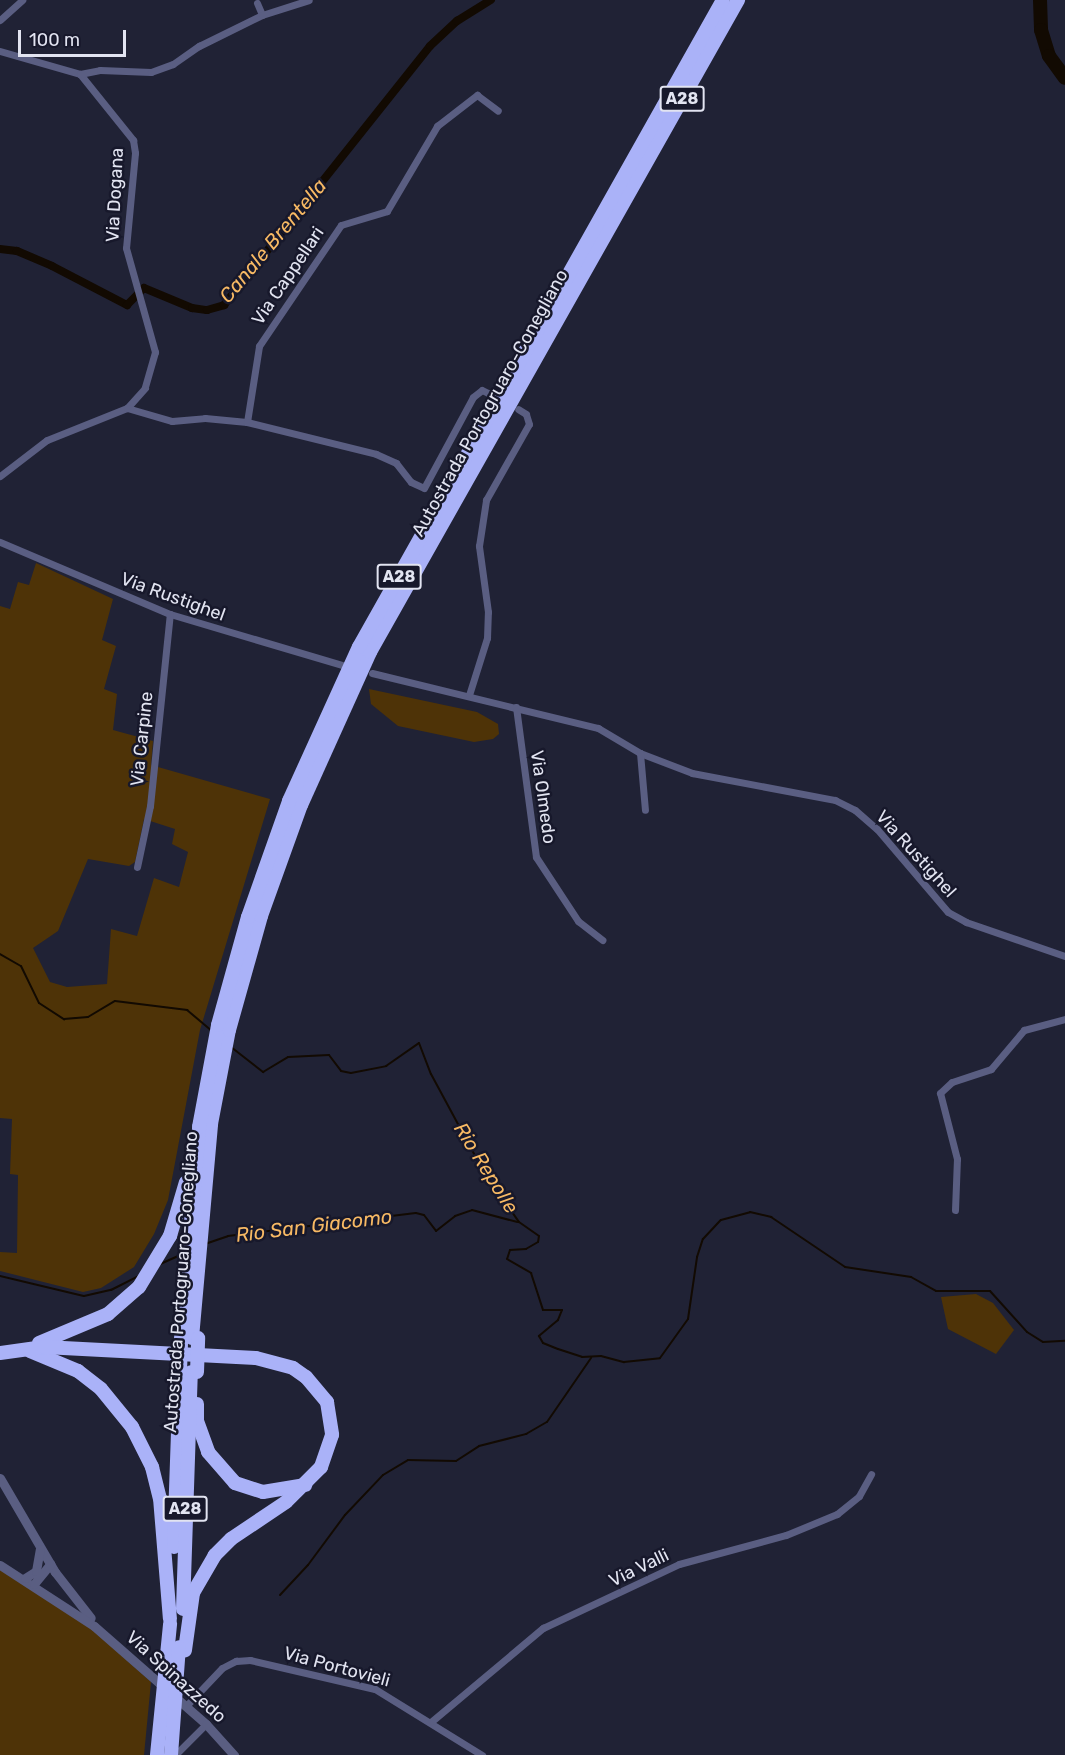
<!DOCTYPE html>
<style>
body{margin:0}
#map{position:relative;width:1065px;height:1755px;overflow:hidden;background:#202235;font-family:Rubik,sans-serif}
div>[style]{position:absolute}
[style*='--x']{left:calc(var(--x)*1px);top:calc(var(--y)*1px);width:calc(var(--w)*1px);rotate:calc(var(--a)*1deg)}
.green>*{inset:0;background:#4e3307}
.stream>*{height:2px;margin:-1px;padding:0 1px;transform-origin:1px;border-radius:1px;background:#120a02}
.canal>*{height:8px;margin:-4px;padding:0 4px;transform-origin:4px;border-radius:4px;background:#120a02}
.river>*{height:14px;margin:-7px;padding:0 7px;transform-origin:7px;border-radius:7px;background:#120a02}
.minor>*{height:7px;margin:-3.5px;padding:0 3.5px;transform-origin:3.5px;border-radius:3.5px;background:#5a5e82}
.tertiary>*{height:9px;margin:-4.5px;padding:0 4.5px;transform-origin:4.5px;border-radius:4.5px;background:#5a5e82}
.motorway>*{height:14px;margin:-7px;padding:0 7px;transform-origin:7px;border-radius:7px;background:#aab2f8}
.motorway-bridge>*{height:14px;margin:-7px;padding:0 7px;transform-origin:7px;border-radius:7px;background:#aab2f8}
span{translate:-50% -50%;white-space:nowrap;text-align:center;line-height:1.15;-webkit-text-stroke:5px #17182b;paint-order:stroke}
.shield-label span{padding:2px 4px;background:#17182b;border:2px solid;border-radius:4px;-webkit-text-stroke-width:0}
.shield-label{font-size:16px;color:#e2e4f1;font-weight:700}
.street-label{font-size:18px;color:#e2e4f1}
.water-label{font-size:20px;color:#f7b964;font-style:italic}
.scale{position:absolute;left:18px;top:30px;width:108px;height:27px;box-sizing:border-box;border:3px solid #e2e4f1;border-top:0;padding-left:8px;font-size:18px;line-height:21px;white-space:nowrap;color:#e2e4f1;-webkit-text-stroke:4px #17182b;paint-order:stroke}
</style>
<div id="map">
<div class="green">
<i style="clip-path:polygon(evenodd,36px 563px,113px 599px,102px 640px,116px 646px,104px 689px,117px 694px,113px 730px,153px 741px,151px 765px,270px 799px,200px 1030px,168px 1200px,154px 1234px,134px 1267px,101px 1288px,83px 1292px,0 1271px,0 1252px,17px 1253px,18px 1175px,10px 1174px,12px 1119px,0 1118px,0 606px,10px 609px,18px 582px,29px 585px,36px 563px,144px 819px,175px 829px,172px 844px,188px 852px,179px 887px,154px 878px,137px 936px,111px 929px,107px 984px,67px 987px,50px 982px,33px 948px,58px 931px,88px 859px,129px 866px,135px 862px,144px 819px)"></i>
<i style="clip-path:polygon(369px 689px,477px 712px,498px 724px,499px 734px,493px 739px,474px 742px,398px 726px,371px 704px)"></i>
<i style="clip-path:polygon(976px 1294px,993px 1303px,1014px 1330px,996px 1354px,948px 1329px,941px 1297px)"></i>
<i style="clip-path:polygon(0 1570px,93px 1630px,151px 1682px,144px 1755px,0 1755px)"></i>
</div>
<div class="stream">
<i style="--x:0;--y:954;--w:24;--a:30"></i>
<i style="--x:21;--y:966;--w:41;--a:64.1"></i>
<i style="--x:39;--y:1003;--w:30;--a:33"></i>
<i style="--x:64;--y:1019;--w:24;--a:-5"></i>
<i style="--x:88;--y:1017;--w:31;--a:-31"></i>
<i style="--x:115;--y:1001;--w:73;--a:7.1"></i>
<i style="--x:187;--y:1010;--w:31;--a:40"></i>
<i style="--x:231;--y:1047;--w:41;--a:38"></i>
<i style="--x:263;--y:1072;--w:29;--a:-31"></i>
<i style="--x:288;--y:1057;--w:41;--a:-2.8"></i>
<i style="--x:329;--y:1055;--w:20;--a:53"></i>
<i style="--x:341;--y:1071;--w:10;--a:11"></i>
<i style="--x:351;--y:1073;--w:36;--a:-11"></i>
<i style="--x:386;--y:1066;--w:40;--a:-34.9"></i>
<i style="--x:419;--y:1043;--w:33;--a:69"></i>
<i style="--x:431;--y:1074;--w:106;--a:61.7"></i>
<i style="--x:481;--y:1167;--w:67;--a:55.4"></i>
<i style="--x:519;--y:1222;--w:24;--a:35"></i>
<i style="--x:539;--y:1236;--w:6;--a:99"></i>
<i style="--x:538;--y:1242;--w:14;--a:150"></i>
<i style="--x:526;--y:1249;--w:16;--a:176"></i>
<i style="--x:510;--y:1250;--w:9;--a:108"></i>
<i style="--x:507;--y:1259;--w:28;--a:30"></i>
<i style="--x:531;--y:1273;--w:39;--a:72"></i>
<i style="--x:543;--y:1310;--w:19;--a:0"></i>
<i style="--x:562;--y:1310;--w:11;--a:112"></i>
<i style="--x:558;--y:1320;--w:25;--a:140"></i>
<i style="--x:539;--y:1336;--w:8;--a:60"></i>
<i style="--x:543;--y:1343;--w:16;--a:22"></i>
<i style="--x:558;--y:1349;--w:25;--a:18"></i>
<i style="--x:582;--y:1357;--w:19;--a:-3"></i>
<i style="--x:601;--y:1356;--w:24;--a:15"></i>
<i style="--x:624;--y:1362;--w:36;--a:-6"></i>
<i style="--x:660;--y:1358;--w:48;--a:-54.3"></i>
<i style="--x:688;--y:1319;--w:63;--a:-81.7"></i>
<i style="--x:697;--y:1257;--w:19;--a:-72"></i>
<i style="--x:703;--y:1239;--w:26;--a:-47"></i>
<i style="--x:721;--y:1220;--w:30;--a:-15"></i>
<i style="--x:750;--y:1212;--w:22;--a:13"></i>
<i style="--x:771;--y:1217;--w:89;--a:34"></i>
<i style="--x:845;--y:1267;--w:67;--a:8.6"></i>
<i style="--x:911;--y:1277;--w:29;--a:29"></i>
<i style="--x:936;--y:1291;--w:54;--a:0"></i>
<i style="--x:990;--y:1291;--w:55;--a:47.9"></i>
<i style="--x:1027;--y:1332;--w:19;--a:32"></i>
<i style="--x:1043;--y:1342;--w:22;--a:-3"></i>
<i style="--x:205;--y:1244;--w:24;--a:-19"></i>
<i style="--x:228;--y:1236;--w:189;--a:-7"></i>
<i style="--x:416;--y:1213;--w:8;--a:14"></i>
<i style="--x:424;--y:1215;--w:20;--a:53"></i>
<i style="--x:436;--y:1231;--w:24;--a:-38"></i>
<i style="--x:455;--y:1216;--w:18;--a:-19"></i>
<i style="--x:472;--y:1210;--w:47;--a:14.9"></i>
<i style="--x:158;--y:1265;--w:27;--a:-24"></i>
<i style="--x:0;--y:1276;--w:86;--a:13.4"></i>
<i style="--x:84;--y:1296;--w:28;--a:-13"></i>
<i style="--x:111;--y:1290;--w:33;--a:-27"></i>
<i style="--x:280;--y:1595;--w:41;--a:-47"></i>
<i style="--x:308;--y:1565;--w:62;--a:-53.5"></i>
<i style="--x:345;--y:1515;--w:55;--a:-46.5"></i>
<i style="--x:383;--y:1475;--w:29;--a:-31"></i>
<i style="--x:408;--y:1460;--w:48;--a:1.2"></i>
<i style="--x:456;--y:1461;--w:27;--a:-33"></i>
<i style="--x:479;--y:1446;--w:49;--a:-14.3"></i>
<i style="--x:526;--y:1434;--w:24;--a:-30"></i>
<i style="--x:547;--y:1422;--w:78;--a:-55.5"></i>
</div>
<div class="canal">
<i style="--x:0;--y:249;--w:17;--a:7"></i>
<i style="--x:17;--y:251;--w:38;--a:23"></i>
<i style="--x:52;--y:266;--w:85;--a:27.5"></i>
<i style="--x:127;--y:305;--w:24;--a:-45"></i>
<i style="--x:144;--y:288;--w:52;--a:22.6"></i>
<i style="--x:192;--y:308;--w:15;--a:8"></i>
<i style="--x:207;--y:310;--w:18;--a:-16"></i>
<i style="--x:224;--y:305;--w:331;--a:-51.5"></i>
<i style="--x:430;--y:46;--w:37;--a:-43"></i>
<i style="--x:457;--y:21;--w:40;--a:-32"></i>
</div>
<div class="river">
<i style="--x:1040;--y:0;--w:30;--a:88"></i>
<i style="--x:1041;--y:30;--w:27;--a:73"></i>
<i style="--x:1049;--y:56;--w:27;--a:54"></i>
</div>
<div class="minor">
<i style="--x:257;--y:3;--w:13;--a:67"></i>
<i style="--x:0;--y:20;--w:30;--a:-42"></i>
<i style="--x:0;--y:51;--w:83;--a:16"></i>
<i style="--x:80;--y:74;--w:85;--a:51.2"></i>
<i style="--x:133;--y:140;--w:13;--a:81"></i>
<i style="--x:135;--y:153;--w:95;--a:95.4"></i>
<i style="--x:126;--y:248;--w:108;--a:74.4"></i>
<i style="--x:155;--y:352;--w:37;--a:106"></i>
<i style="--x:145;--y:388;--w:27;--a:132"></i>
<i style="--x:80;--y:74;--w:20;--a:-11"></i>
<i style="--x:100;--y:70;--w:51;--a:2.2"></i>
<i style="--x:151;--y:72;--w:23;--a:-20"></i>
<i style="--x:173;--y:64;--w:32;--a:-35"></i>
<i style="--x:199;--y:46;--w:70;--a:-26.2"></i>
<i style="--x:262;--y:15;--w:49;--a:-17.7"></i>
<i style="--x:247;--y:422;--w:77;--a:-81"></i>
<i style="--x:259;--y:346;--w:146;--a:-55.9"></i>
<i style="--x:341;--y:225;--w:48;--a:-16.9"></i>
<i style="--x:387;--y:211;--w:99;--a:-59.5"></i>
<i style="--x:437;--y:126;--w:51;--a:-37.8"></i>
<i style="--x:477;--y:95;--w:26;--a:37"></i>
<i style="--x:0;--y:476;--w:59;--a:-37.5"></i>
<i style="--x:47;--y:440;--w:86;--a:-21.8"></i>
<i style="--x:127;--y:408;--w:47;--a:16.1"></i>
<i style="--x:172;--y:421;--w:33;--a:-5"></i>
<i style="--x:205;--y:418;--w:42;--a:5.4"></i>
<i style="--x:247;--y:422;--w:133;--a:13.9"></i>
<i style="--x:376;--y:454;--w:22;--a:24"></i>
<i style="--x:396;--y:463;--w:24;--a:52"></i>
<i style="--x:411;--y:482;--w:14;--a:25"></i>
<i style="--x:424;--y:488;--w:103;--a:-61.7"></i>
<i style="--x:473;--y:397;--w:11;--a:-38"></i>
<i style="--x:482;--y:390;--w:13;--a:27"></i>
<i style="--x:0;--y:542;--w:185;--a:23"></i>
<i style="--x:170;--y:614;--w:179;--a:16.5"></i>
<i style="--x:372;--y:673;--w:233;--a:13.7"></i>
<i style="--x:598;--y:728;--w:49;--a:30.8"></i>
<i style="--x:640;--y:753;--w:56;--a:21"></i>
<i style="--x:692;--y:773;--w:146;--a:10.7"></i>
<i style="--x:835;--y:800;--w:22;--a:27"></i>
<i style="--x:855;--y:810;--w:29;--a:41"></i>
<i style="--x:877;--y:829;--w:109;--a:49.5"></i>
<i style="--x:948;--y:912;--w:21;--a:29"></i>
<i style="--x:966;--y:922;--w:105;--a:19"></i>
<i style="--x:469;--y:695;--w:60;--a:-72.5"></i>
<i style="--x:487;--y:638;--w:26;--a:-88"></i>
<i style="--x:488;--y:612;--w:67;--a:-97.8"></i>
<i style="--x:479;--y:546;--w:47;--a:-81.3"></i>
<i style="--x:486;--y:500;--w:87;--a:-60.5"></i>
<i style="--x:529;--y:424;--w:10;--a:-107"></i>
<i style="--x:526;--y:414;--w:9;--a:-148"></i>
<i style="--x:516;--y:707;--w:151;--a:82.4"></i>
<i style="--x:536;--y:857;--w:77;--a:56.7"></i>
<i style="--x:578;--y:921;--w:31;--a:38"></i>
<i style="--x:640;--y:753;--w:57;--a:85"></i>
<i style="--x:137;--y:867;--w:62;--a:-78"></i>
<i style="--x:150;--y:806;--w:193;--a:-84.1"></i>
<i style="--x:955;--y:1210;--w:51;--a:-87.8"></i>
<i style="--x:957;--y:1159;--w:68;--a:-104.4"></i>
<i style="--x:940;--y:1093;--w:16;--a:-43"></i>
<i style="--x:952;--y:1082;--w:41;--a:-18.4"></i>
<i style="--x:991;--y:1069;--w:51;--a:-49.8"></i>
<i style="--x:1024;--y:1030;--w:42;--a:-15"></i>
<i style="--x:186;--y:1706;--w:52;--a:-46.5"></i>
<i style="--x:222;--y:1668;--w:16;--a:-27"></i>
<i style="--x:236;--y:1661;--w:14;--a:-4"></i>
<i style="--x:250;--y:1660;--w:128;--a:13.1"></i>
<i style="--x:375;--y:1689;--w:126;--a:31.7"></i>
<i style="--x:432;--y:1721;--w:145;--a:-40"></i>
<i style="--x:543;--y:1628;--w:150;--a:-25.2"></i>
<i style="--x:679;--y:1564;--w:111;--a:-15.2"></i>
<i style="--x:786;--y:1535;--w:55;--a:-22.4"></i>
<i style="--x:837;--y:1514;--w:28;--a:-39"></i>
<i style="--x:859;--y:1496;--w:25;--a:-61"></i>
<i style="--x:175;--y:1755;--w:44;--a:-45"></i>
</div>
<div class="tertiary">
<i style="--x:0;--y:1478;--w:109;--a:59.7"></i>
<i style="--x:55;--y:1572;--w:58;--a:52"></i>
<i style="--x:0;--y:1565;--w:112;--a:33"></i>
<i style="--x:94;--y:1626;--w:149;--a:41.2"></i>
<i style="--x:206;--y:1724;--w:42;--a:47.9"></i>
<i style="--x:25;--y:1578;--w:13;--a:-32"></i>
<i style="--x:36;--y:1571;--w:22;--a:-80"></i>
<i style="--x:34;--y:1584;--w:26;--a:-51"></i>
</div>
<div class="motorway">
<i style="--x:192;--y:1338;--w:215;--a:-84.9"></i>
<i style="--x:211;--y:1124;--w:96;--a:-79.2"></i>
<i style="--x:229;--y:1030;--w:118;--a:-74.3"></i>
<i style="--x:261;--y:916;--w:118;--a:-70.2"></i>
<i style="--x:301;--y:805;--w:168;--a:-65.7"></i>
<i style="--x:370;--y:652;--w:749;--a:-60.56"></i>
<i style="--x:181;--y:1339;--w:213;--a:-85.1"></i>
<i style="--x:199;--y:1127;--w:104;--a:-79.4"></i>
<i style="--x:218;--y:1025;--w:112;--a:-74.5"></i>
<i style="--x:248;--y:917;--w:123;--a:-70.5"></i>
<i style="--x:289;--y:801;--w:169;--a:-65.6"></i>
<i style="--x:359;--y:647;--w:742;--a:-60.64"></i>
<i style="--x:39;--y:1343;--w:75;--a:-22.8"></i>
<i style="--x:108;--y:1314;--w:41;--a:-41.1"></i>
<i style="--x:139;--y:1287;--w:60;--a:-58.7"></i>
<i style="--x:170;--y:1236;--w:56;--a:-73.5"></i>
<i style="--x:30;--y:1351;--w:52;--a:22.6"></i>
<i style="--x:78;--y:1371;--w:29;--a:38"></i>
<i style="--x:101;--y:1389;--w:49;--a:50.8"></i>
<i style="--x:132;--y:1427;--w:45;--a:63.4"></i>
<i style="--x:152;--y:1467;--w:32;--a:76"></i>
<i style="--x:160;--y:1498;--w:121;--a:85.3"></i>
<i style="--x:0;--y:1353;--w:44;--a:-7.8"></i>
<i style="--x:44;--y:1347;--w:212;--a:3"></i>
<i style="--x:256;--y:1358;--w:38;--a:15"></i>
<i style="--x:293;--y:1368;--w:16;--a:35"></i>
<i style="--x:306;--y:1377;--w:33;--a:50"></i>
<i style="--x:327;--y:1402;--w:33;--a:81"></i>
<i style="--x:332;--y:1435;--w:34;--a:109"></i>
<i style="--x:321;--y:1467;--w:49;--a:135"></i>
<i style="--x:286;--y:1502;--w:66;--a:146.1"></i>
<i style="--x:231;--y:1539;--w:23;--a:135"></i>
<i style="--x:215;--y:1555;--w:44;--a:120.1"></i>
<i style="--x:193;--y:1593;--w:58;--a:98"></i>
<i style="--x:197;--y:1404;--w:17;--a:90"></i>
<i style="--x:197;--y:1421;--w:33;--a:70"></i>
<i style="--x:208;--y:1452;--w:41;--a:48.9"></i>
<i style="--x:235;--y:1483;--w:29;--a:18"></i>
<i style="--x:263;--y:1492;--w:43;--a:-9.5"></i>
<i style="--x:174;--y:1547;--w:175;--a:-88"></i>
<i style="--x:183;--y:1609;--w:237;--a:-88.1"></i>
</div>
<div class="motorway-bridge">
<i style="--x:180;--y:1372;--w:33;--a:-88"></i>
<i style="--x:197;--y:1372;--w:34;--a:-88"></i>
<i style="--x:157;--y:1755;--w:132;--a:-84.3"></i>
<i style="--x:171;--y:1755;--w:108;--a:-85.8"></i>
</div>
<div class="shield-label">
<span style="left:682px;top:99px">A28</span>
<span style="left:399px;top:577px">A28</span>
<span style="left:185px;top:1509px">A28</span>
</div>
<div class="street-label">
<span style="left:115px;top:195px;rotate:-87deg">Via Dogana</span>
<span style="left:288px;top:276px;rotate:-56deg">Via Cappellari</span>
<span style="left:490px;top:403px;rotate:-61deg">Autostrada Portogruaro-Conegliano</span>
<span style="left:173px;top:597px;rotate:20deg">Via Rustighel</span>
<span style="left:142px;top:739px;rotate:-84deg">Via Carpine</span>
<span style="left:543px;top:797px;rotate:82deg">Via Olmedo</span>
<span style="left:916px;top:854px;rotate:48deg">Via Rustighel</span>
<span style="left:181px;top:1282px;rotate:-86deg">Autostrada Portogruaro-Conegliano</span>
<span style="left:639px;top:1568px;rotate:-26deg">Via Valli</span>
<span style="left:337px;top:1667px;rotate:15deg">Via Portovieli</span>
<span style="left:176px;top:1677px;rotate:42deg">Via Spinazzedo</span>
</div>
<div class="water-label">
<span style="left:273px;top:241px;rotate:-50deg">Canale Brentella</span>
<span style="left:486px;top:1168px;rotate:58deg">Rio Repolle</span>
<span style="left:314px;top:1226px;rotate:-7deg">Rio San Giacomo</span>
</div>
<div class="scale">100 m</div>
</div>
